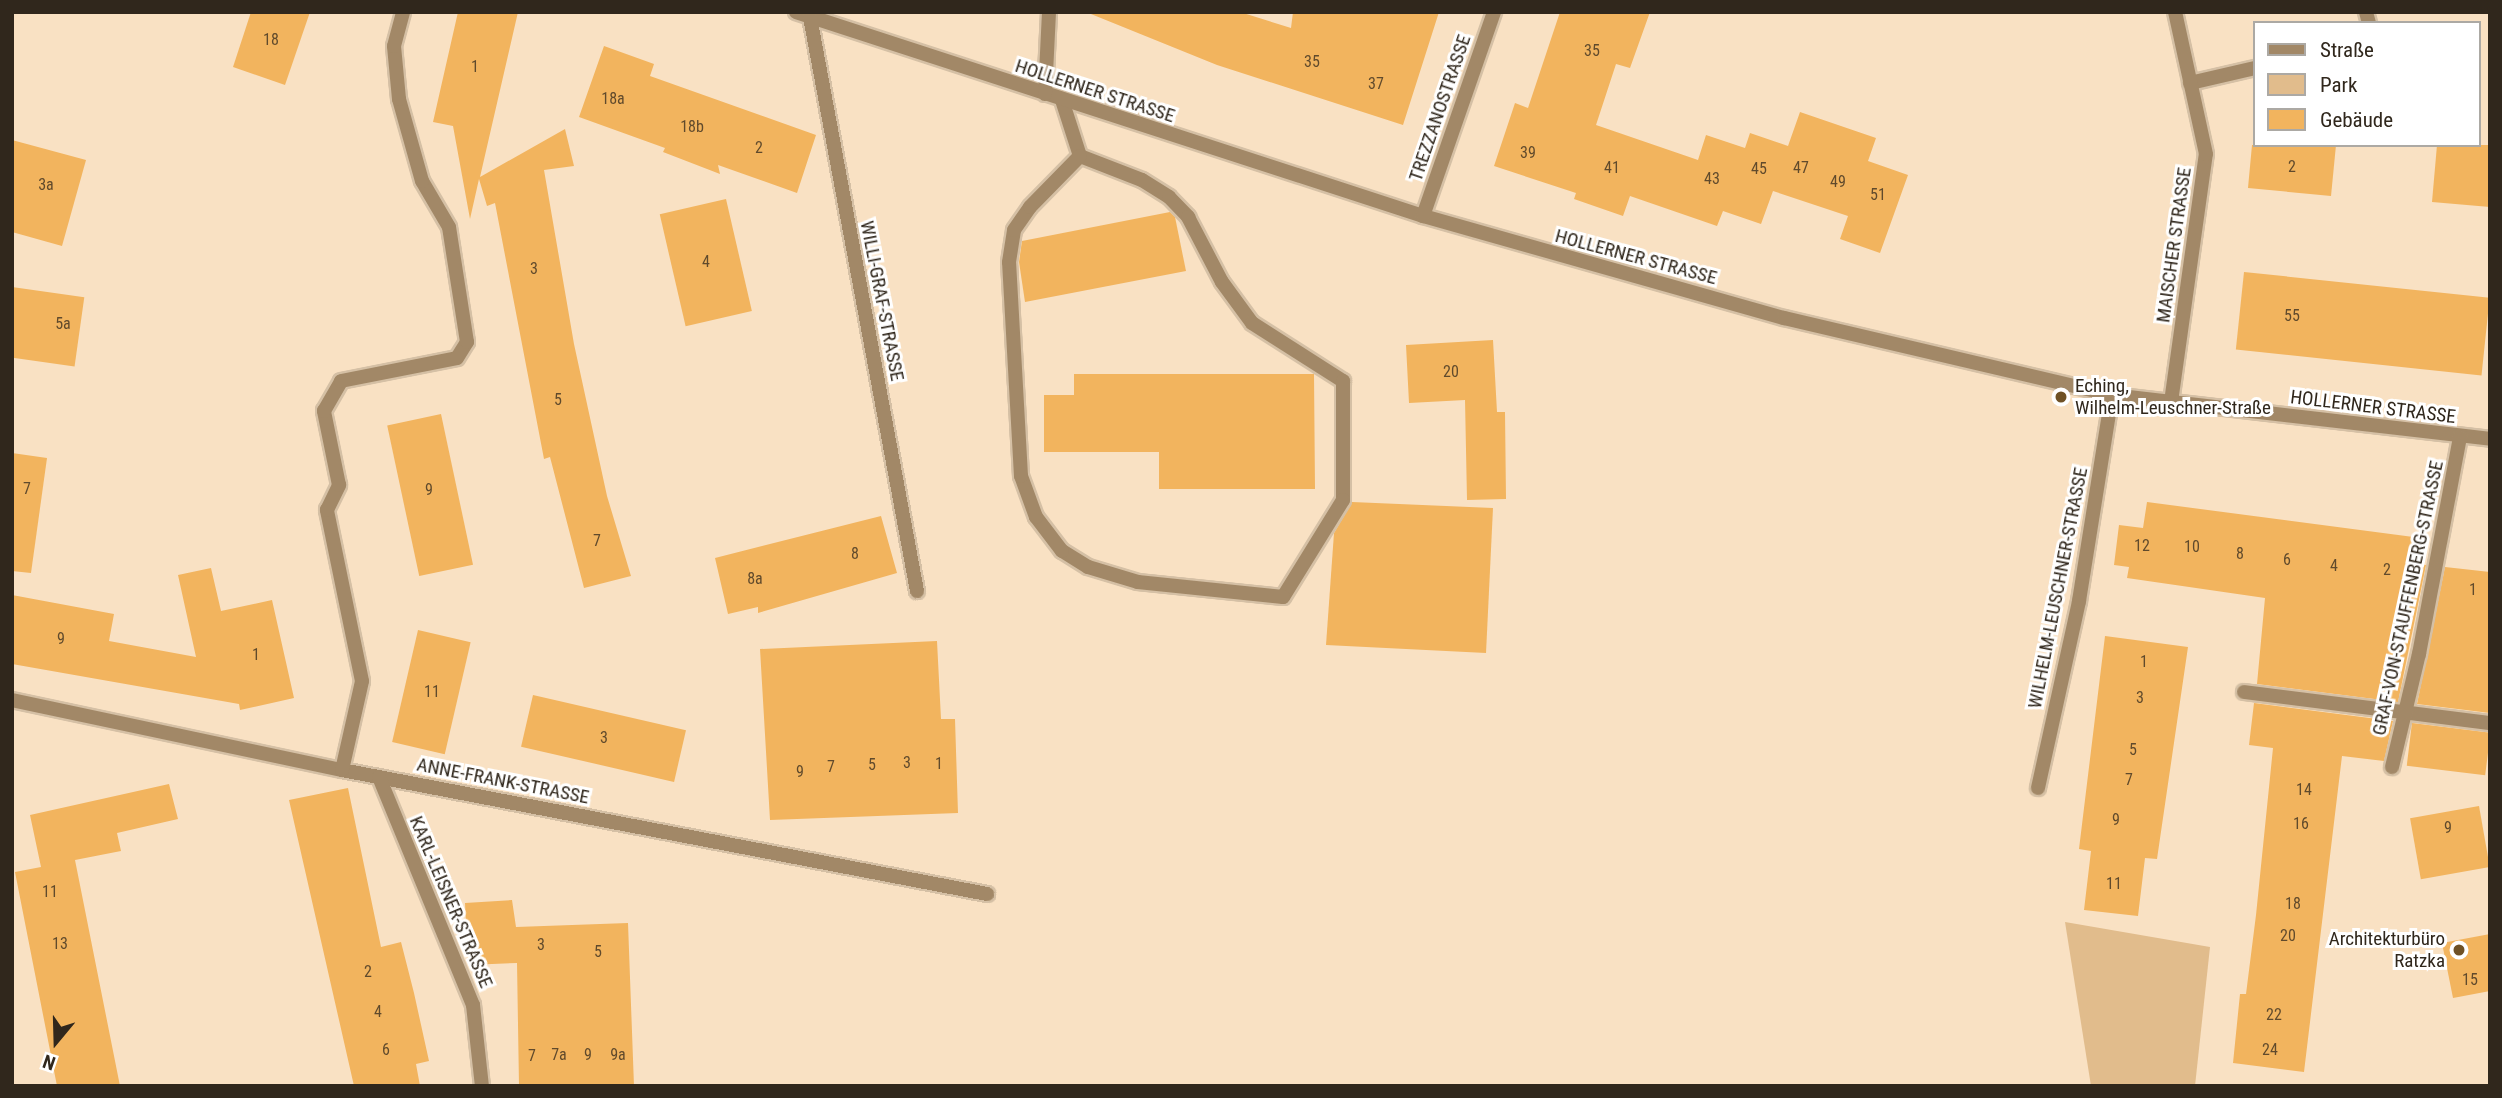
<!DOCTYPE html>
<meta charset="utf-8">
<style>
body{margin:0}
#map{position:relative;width:2502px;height:1098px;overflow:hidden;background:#f9e1c3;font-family:"Roboto Condensed",sans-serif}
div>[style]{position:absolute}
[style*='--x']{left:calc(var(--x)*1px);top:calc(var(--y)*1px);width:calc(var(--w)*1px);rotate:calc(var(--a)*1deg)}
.green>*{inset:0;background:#e1bc8c}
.building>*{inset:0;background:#f2b45e;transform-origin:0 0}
.roads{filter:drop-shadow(2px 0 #d5c0a5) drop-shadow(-2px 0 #d5c0a5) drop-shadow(0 2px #d5c0a5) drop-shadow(0 -2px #d5c0a5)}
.service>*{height:14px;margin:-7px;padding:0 7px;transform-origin:7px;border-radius:7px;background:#a28867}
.minor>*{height:14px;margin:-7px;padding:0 7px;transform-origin:7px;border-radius:7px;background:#a28867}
.dots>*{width:19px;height:19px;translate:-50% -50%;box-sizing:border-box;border:4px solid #fff;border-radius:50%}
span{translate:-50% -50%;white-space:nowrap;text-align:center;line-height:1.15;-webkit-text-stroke:6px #fff;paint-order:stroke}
.number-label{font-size:16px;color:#604a2c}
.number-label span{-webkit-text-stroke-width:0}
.street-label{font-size:19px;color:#30271c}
.poi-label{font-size:19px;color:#30271c}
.left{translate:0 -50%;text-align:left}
.right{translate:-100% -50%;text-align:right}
.frame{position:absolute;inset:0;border:14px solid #30271c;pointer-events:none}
.legend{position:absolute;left:2253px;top:21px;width:228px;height:126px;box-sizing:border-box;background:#fff;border:2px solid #aca9a4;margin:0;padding:9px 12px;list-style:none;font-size:21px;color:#30271c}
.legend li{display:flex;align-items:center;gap:14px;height:35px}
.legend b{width:35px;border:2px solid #aca9a4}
.north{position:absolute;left:21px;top:1007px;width:70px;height:70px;-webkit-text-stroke:5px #fff;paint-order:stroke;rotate:199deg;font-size:19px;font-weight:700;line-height:28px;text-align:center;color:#30271c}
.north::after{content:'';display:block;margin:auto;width:24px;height:32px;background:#30271c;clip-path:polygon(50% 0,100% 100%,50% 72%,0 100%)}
</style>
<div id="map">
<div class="green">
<i style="clip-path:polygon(2065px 922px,2210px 947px,2195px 1086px,2091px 1086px)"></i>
</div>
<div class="building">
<i style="clip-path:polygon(251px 12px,310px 12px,285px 85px,233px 67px)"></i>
<i style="clip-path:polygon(458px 12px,518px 12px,480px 177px,565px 129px,574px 166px,544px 170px,574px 344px,607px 496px,631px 576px,584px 588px,550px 457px,544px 459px,495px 203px,487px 206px,479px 179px,470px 219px,453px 126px,433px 122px)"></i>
<i style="clip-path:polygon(1086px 12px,1240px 12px,1291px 28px,1293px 12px,1439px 12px,1403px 125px,1217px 65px)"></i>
<i style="clip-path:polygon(1560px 12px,1650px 12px,1630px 68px,1616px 64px,1596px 125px,1698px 160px,1706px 135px,1745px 148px,1750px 133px,1788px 146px,1800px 112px,1876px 138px,1868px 161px,1908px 175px,1880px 253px,1840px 239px,1848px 216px,1773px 191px,1761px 224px,1723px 211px,1717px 226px,1630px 196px,1623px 216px,1574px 199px,1576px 193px,1494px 166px,1515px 103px,1528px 108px)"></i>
<i style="clip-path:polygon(604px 46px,654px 64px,650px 76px,816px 135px,797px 193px,718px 165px,720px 174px,663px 152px,665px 148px,579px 117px)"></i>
<i style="clip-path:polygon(12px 140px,86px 160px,62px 246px,12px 232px)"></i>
<i style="clip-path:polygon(2252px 145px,2336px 145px,2331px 196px,2248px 188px)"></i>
<i style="clip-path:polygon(2437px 145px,2490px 145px,2490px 207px,2432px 202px)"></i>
<i style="left:726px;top:199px;width:115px;height:68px;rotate:77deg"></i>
<i style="clip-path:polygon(1170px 212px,1175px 217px,1186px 271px,1025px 302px,1019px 262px,1022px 241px)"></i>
<i style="left:2244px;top:272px;width:247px;height:78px;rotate:6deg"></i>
<i style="left:12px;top:287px;width:73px;height:70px;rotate:8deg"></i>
<i style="clip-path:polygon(1493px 340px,1497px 412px,1505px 412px,1506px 499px,1467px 500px,1465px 400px,1409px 403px,1406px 345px)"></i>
<i style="clip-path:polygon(1074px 374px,1314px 374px,1315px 489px,1159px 489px,1159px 452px,1044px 452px,1044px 395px,1074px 395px)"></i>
<i style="left:441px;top:414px;width:154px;height:55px;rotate:78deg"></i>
<i style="clip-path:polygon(12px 453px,47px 458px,31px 573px,12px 571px)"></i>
<i style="clip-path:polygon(1352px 502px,1493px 508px,1486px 653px,1326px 645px,1334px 533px)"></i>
<i style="clip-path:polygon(2147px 502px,2421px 538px,2417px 564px,2426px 565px,2398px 702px,2257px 684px,2265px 598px,2127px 578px,2129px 567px,2114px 565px,2119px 525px,2143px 528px)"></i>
<i style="clip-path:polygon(881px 516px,897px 573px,758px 613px,758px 607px,728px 614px,715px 558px)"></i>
<i style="clip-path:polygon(2445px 567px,2490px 572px,2490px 713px,2417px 704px)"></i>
<i style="clip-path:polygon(211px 568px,221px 611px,272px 600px,294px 698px,240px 710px,239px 704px,12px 664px,12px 595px,114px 614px,109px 641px,196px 657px,178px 575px)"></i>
<i style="left:418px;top:630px;width:54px;height:115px;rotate:13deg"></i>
<i style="clip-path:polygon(2105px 636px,2188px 647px,2157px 859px,2145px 858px,2138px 916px,2084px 910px,2091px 851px,2079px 849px)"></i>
<i style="clip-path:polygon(937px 641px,941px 719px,955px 719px,958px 813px,770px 820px,760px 649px)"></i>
<i style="left:533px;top:695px;width:157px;height:53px;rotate:13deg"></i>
<i style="clip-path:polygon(2254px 703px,2393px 721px,2384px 761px,2342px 756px,2304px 1072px,2233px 1063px,2240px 994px,2246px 994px,2256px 915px,2273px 748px,2249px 745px)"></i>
<i style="left:2412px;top:723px;width:79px;height:43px;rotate:7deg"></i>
<i style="clip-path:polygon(169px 784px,178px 819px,117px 833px,121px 851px,75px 860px,120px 1086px,57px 1086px,15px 872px,41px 867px,30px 815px)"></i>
<i style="clip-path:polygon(348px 788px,381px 947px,401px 942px,414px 993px,429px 1061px,416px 1064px,420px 1086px,354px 1086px,289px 800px)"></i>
<i style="left:2479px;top:806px;width:62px;height:70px;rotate:80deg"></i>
<i style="clip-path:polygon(512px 900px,516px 927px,628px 923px,634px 1086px,519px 1086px,517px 963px,468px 965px,465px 903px)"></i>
<i style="clip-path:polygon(2490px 934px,2490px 991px,2453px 998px,2442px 943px)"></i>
</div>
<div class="roads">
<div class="service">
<i style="--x:1062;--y:100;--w:59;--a:72.2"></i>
<i style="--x:1080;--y:156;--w:66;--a:21.2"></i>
<i style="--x:1142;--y:180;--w:32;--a:32"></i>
<i style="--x:1169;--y:197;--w:28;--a:46"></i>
<i style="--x:1188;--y:217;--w:73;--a:62.4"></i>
<i style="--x:1222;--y:282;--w:51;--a:53.8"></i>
<i style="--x:1252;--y:323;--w:108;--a:32.5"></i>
<i style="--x:1343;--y:381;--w:119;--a:90"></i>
<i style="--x:1343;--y:500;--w:114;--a:121.7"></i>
<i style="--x:1283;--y:597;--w:146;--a:-174.1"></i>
<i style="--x:1138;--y:582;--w:52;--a:-163.3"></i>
<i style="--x:1088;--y:567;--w:31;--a:-148"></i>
<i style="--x:1062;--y:551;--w:43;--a:-127.4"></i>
<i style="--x:1036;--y:517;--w:44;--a:-110.1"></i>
<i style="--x:1021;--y:476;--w:214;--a:-93.2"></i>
<i style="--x:1009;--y:262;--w:32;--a:-81"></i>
<i style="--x:1014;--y:230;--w:28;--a:-55"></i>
<i style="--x:1030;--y:207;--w:71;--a:-45.6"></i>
<i style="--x:2244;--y:692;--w:248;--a:7.2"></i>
</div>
<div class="minor">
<i style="--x:796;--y:12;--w:659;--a:18.02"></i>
<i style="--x:1423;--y:216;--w:375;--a:15.8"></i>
<i style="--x:1784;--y:318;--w:337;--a:13.2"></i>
<i style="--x:2112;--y:395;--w:381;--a:6.6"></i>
<i style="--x:2366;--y:12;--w:11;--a:75"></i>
<i style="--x:810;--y:17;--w:584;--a:79.44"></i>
<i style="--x:2190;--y:83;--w:67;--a:-13"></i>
<i style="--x:1045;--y:94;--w:82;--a:-87.2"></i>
<i style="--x:1423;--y:216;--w:216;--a:-70.8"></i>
<i style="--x:2171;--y:402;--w:250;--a:-82"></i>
<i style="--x:2206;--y:154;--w:145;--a:-102.3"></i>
<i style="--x:12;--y:700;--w:337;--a:12"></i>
<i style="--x:342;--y:770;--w:657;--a:10.88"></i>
<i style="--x:2392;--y:767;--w:116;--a:-76.6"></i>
<i style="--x:2419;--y:654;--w:221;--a:-79.3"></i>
<i style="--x:342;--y:770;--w:91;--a:-77.3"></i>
<i style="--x:362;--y:681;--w:175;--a:-101.6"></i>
<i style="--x:327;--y:510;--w:28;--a:-64"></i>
<i style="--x:339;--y:485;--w:76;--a:-101.5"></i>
<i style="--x:324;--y:411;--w:34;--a:-60"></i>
<i style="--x:341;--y:381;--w:118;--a:-11.2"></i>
<i style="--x:457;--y:358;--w:19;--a:-58"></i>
<i style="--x:467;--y:342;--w:116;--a:-98.9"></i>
<i style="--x:449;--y:227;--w:53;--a:-120.4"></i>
<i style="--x:422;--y:181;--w:85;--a:-105.7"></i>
<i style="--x:399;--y:99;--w:53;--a:-95.4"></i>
<i style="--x:394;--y:46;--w:35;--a:-75"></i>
<i style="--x:379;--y:777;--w:247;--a:67.6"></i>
<i style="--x:473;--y:1005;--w:81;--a:83.7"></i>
<i style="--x:2038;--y:788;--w:191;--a:-77.6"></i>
<i style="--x:2079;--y:601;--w:209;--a:-80.9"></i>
</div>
</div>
<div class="dots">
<i style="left:2061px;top:397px;background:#6f5125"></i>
<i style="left:2459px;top:950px;background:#6f5125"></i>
</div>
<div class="number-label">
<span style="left:271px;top:40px">18</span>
<span style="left:1592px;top:51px">35</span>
<span style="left:1312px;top:62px">35</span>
<span style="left:475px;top:67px">1</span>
<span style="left:1376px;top:84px">37</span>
<span style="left:613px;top:99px">18a</span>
<span style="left:692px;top:127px">18b</span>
<span style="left:759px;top:148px">2</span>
<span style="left:1528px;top:153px">39</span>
<span style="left:2292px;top:167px">2</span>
<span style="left:1612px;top:168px">41</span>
<span style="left:1801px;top:168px">47</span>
<span style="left:1759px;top:169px">45</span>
<span style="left:1712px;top:179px">43</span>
<span style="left:1838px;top:182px">49</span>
<span style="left:46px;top:185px">3a</span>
<span style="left:1878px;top:195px">51</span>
<span style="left:706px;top:262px">4</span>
<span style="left:534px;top:269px">3</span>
<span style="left:2292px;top:316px">55</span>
<span style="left:63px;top:324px">5a</span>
<span style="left:1451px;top:372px">20</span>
<span style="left:558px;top:400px">5</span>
<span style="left:27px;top:489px">7</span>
<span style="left:429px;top:490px">9</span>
<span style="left:597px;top:541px">7</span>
<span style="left:2142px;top:546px">12</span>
<span style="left:2192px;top:547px">10</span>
<span style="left:855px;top:554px">8</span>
<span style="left:2240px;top:554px">8</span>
<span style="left:2287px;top:560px">6</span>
<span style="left:2334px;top:566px">4</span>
<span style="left:2387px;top:570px">2</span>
<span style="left:755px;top:579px">8a</span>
<span style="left:2473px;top:590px">1</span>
<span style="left:61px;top:639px">9</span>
<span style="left:256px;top:655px">1</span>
<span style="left:2144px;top:662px">1</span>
<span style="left:432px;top:692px">11</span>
<span style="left:2140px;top:698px">3</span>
<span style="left:604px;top:738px">3</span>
<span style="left:2133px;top:750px">5</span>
<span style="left:907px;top:763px">3</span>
<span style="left:939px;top:764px">1</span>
<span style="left:872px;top:765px">5</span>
<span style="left:831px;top:767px">7</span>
<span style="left:800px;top:772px">9</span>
<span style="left:2129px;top:780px">7</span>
<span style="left:2304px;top:790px">14</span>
<span style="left:2116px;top:820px">9</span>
<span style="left:2301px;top:824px">16</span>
<span style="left:2448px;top:828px">9</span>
<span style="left:2114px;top:884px">11</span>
<span style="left:50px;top:892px">11</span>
<span style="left:2293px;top:904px">18</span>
<span style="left:2288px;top:936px">20</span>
<span style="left:60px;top:944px">13</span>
<span style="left:541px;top:945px">3</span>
<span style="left:598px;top:952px">5</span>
<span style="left:368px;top:972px">2</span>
<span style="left:2470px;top:980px">15</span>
<span style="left:378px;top:1012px">4</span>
<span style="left:2274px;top:1015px">22</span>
<span style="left:386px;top:1050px">6</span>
<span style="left:2270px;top:1050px">24</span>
<span style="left:559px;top:1055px">7a</span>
<span style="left:588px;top:1055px">9</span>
<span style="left:618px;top:1055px">9a</span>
<span style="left:532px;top:1056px">7</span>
</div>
<div class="street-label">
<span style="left:1095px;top:91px;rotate:18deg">HOLLERNER STRASSE</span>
<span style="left:1440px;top:108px;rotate:-71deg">TREZZANOSTRASSE</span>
<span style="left:2174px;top:245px;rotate:-82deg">MAISCHER STRASSE</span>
<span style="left:1636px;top:257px;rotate:15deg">HOLLERNER STRASSE</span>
<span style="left:882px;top:301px;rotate:79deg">WILLI-GRAF-STRASSE</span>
<span style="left:2373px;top:407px;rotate:7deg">HOLLERNER STRASSE</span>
<span style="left:2058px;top:588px;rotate:-79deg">WILHELM-LEUSCHNER-STRASSE</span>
<span style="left:2408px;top:598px;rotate:-78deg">GRAF-VON-STAUFFENBERG-STRASSE</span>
<span style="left:503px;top:781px;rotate:11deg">ANNE-FRANK-STRASSE</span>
<span style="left:451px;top:902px;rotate:67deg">KARL-LEISNER-STRASSE</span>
</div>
<div class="poi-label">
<span class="left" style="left:2075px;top:397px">Eching,<br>Wilhelm-Leuschner-Straße</span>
<span class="right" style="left:2445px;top:950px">Architekturbüro<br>Ratzka</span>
</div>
<div class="frame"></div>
<ul class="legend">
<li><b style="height:9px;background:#a28867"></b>Straße</li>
<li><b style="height:19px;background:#e1bc8c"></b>Park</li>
<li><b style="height:19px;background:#f2b45e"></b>Gebäude</li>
</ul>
<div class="north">N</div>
</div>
